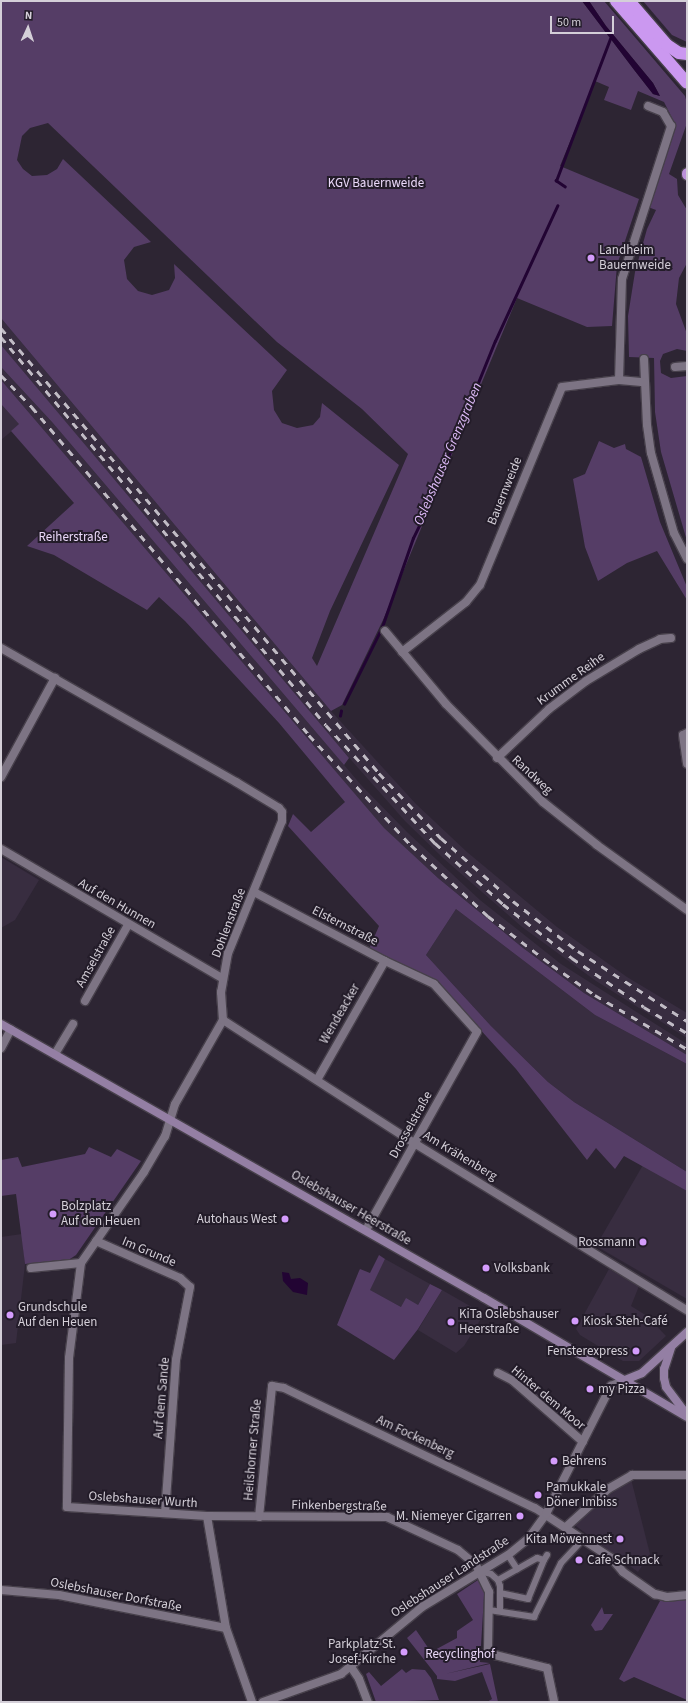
<!DOCTYPE html>
<meta charset="utf-8">
<style>
body{margin:0}
#map{position:relative;width:688px;height:1703px;overflow:hidden;background:#2d2533;font-family:"Source Sans 3",sans-serif}
div>[style]{position:absolute}
[style*='--x']{left:calc(var(--x)*1px);top:calc(var(--y)*1px);width:calc(var(--w)*1px);rotate:calc(var(--a)*1deg)}
.built>*{inset:0;background:#382d40}
.green>*{inset:0;background:#553d66}
.water>*{inset:0;background:#220433}
.stream>*{height:2.5px;margin:-1.25px;padding:0 1.25px;transform-origin:1.25px;border-radius:1.25px;background:#220433}
.roads{filter:drop-shadow(1px 0 #47404b) drop-shadow(-1px 0 #47404b) drop-shadow(0 1px #47404b) drop-shadow(0 -1px #47404b)}
.pedestrian>*{height:6px;margin:-3px;padding:0 3px;transform-origin:3px;border-radius:3px;background:#7d7484}
.minor>*{height:8px;margin:-4px;padding:0 4px;transform-origin:4px;border-radius:4px;background:#7d7484}
.secondary>*{height:8px;margin:-4px;padding:0 4px;transform-origin:4px;border-radius:4px;background:#947fa4}
.trunk>*{height:11px;margin:-5.5px;padding:0 5.5px;transform-origin:5.5px;border-radius:5.5px;background:#bc91da}
.motorway>*{height:12px;margin:-6px;padding:0 6px;transform-origin:6px;border-radius:6px;background:#cb98f0}
.rail>*{height:2.5px;margin-top:-1.25px;transform-origin:0;background:repeating-linear-gradient(90deg,#c1bcc5 0 7px,transparent 0 14px)}
.dots>*{width:11px;height:11px;translate:-50% -50%;box-sizing:border-box;border:2px solid #231c29;border-radius:50%}
span{translate:-50% -50%;white-space:nowrap;text-align:center;line-height:1.15;-webkit-text-stroke:4px #231c29;paint-order:stroke}
.park-label{font-size:13px;color:#ebd9fa}
.poi-label{font-size:13px;color:#d4cfd8}
.left{translate:0 -50%;text-align:left}
.right{translate:-100% -50%;text-align:right}
.street-label{font-size:13px;color:#d4cfd8}
.water-label{font-size:14px;color:#e1bdfc;font-style:italic}
.frame{position:absolute;inset:0;border:2px solid #d4cfd8;pointer-events:none}
.north{position:absolute;left:8px;top:8px;width:40px;height:40px;-webkit-text-stroke:3px #231c29;paint-order:stroke;rotate:3deg;font-size:11px;font-weight:700;line-height:16px;text-align:center;color:#d4cfd8}
.north::after{content:'';display:block;margin:auto;width:14px;height:18px;background:#d4cfd8;clip-path:polygon(50% 0,100% 100%,50% 72%,0 100%)}
.scale{position:absolute;left:550px;top:16px;width:64px;height:18px;box-sizing:border-box;border:2px solid #d4cfd8;border-top:0;padding-left:5px;font-size:12px;line-height:14px;white-space:nowrap;color:#d4cfd8;-webkit-text-stroke:3px #231c29;paint-order:stroke}
</style>
<div id="map">
<div class="built">
<i style="clip-path:polygon(1px 318px,331px 711px,416px 804px,467px 852px,557px 927px,627px 977px,687px 1013px,687px 1038px,596px 981px,522px 927px,443px 858px,405px 821px,299px 701px,1px 345px)"></i>
<i style="clip-path:polygon(1px 367px,52px 422px,362px 786px,407px 832px,480px 900px,561px 964px,687px 1044px,687px 1055px,584px 993px,523px 948px,438px 878px,383px 828px,1px 380px)"></i>
<i style="clip-path:polygon(1px 404px,20px 424px,1px 440px)"></i>
<i style="clip-path:polygon(1px 857px,39px 880px,15px 920px,1px 928px)"></i>
<i style="clip-path:polygon(456px 909px,595px 1015px,687px 1064px,687px 1172px,574px 1102px,548px 1082px,491px 1026px,426px 955px)"></i>
<i style="clip-path:polygon(643px 1165px,687px 1191px,687px 1299px,596px 1246px)"></i>
<i style="clip-path:polygon(22px 1234px,25px 1264px,16px 1343px,1px 1345px,1px 1237px)"></i>
<i style="clip-path:polygon(385px 1259px,430px 1284px,418px 1305px,401px 1307px,369px 1290px)"></i>
<i style="clip-path:polygon(609px 1269px,639px 1286px,631px 1306px,647px 1316px,666px 1336px,639px 1361px,623px 1361px,580px 1335px,576px 1329px)"></i>
<i style="clip-path:polygon(442px 1290px,484px 1314px,464px 1346px,456px 1353px,418px 1330px)"></i>
<i style="clip-path:polygon(631px 1479px,650px 1554px,638px 1572px,572px 1523px)"></i>
</div>
<div class="green">
<i style="clip-path:polygon(evenodd,1px 1px,582px 1px,635px 71px,653px 94px,660px 96px,653px 83px,606px 26px,589px 1px,604px 1px,685px 96px,687px 103px,687px 123px,669px 174px,677px 179px,678px 195px,687px 210px,687px 263px,679px 278px,676px 304px,687px 334px,687px 351px,677px 349px,663px 354px,660px 361px,661px 373px,671px 378px,687px 376px,687px 541px,661px 452px,655px 412px,654px 358px,629px 357px,628px 316px,635px 272px,647px 229px,656px 210px,648px 207px,676px 126px,664px 102px,638px 91px,631px 110px,604px 100px,609px 87px,595px 81px,560px 166px,639px 199px,617px 265px,612px 326px,587px 327px,517px 298px,383px 620px,342px 705px,331px 711px,1px 318px,1px 1px,48px 123px,277px 342px,362px 409px,408px 454px,317px 666px,312px 658px,330px 611px,399px 465px,322px 403px,320px 417px,313px 425px,297px 428px,282px 423px,274px 410px,272px 391px,287px 370px,174px 264px,175px 278px,169px 290px,152px 295px,138px 291px,127px 279px,124px 260px,134px 247px,151px 242px,63px 159px,57px 169px,47px 175px,32px 176px,23px 169px,17px 160px,22px 136px,30px 128px,48px 123px)"></i>
<i style="clip-path:polygon(643px 1px,687px 1px,687px 42px,672px 35px)"></i>
<i style="clip-path:polygon(1px 345px,349px 758px,344px 765px,52px 422px,1px 367px)"></i>
<i style="clip-path:polygon(1px 380px,384px 828px,438px 878px,523px 948px,584px 993px,687px 1055px,687px 1064px,595px 1015px,456px 909px,426px 955px,491px 1026px,548px 1082px,574px 1102px,687px 1172px,687px 1191px,624px 1156px,615px 1169px,596px 1148px,587px 1160px,516px 1069px,439px 984px,369px 949px,379px 926px,288px 826px,293px 814px,311px 832px,345px 802px,279px 723px,185px 621px,159px 597px,147px 610px,54px 555px,27px 546px,74px 503px,11px 431px,19px 424px,1px 404px)"></i>
<i style="clip-path:polygon(599px 441px,614px 448px,625px 444px,626px 449px,641px 457px,660px 522px,687px 587px,687px 600px,657px 551px,627px 563px,598px 581px,585px 547px,573px 479px,585px 474px)"></i>
<i style="clip-path:polygon(89px 1147px,111px 1157px,117px 1149px,141px 1161px,76px 1255px,70px 1259px,25px 1264px,16px 1194px,1px 1196px,1px 1160px,18px 1157px,22px 1167px,85px 1154px)"></i>
<i style="clip-path:polygon(379px 1255px,385px 1259px,370px 1290px,401px 1307px,406px 1298px,418px 1305px,430px 1284px,442px 1290px,418px 1329px,394px 1360px,337px 1325px,359px 1271px,360px 1269px,370px 1273px)"></i>
<i style="clip-path:polygon(478px 1580px,487px 1596px,484px 1596px,480px 1662px,490px 1663px,445px 1674px,490px 1664px,498px 1702px,487px 1702px,492px 1699px,482px 1672px,455px 1681px,437px 1679px,437px 1676px,407px 1638px,416px 1630px,431px 1652px,457px 1638px,457px 1631px,473px 1620px,457px 1594px)"></i>
<i style="clip-path:polygon(687px 1599px,687px 1700px,634px 1677px,624px 1682px,619px 1679px,660px 1601px)"></i>
<i style="clip-path:polygon(602px 1607px,604px 1614px,613px 1614px,602px 1630px,595px 1631px,591px 1625px)"></i>
<i style="clip-path:polygon(402px 1669px,406px 1673px,412px 1669px,425px 1670px,431px 1678px,439px 1700px,376px 1702px,366px 1674px,369px 1672px,381px 1686px)"></i>
</div>
<div class="water">
<i style="clip-path:polygon(582px 1px,589px 1px,606px 26px,653px 83px,660px 96px,653px 94px,635px 71px)"></i>
<i style="clip-path:polygon(282px 1272px,289px 1273px,291px 1279px,300px 1278px,308px 1283px,307px 1295px,293px 1292px,283px 1281px)"></i>
</div>
<div class="stream">
<i style="--x:565;--y:187;--w:11;--a:-146"></i>
<i style="--x:556;--y:181;--w:152;--a:-69.2"></i>
<i style="--x:344;--y:704;--w:86;--a:-63.7"></i>
<i style="--x:382;--y:627;--w:94;--a:-70.8"></i>
<i style="--x:413;--y:538;--w:32;--a:-64"></i>
<i style="--x:427;--y:509;--w:181;--a:-68"></i>
<i style="--x:495;--y:341;--w:149;--a:-65.3"></i>
<i style="--x:340;--y:716;--w:5;--a:-79"></i>
</div>
<div class="roads">
<div class="pedestrian">
<i style="--x:508;--y:1555;--w:17;--a:57"></i>
<i style="--x:479;--y:1571;--w:12;--a:14"></i>
<i style="--x:491;--y:1574;--w:9;--a:41"></i>
<i style="--x:498;--y:1580;--w:6;--a:72"></i>
<i style="--x:500;--y:1586;--w:25;--a:90"></i>
<i style="--x:498;--y:1580;--w:45;--a:-29.4"></i>
<i style="--x:537;--y:1558;--w:7;--a:16"></i>
<i style="--x:544;--y:1560;--w:6;--a:-59"></i>
<i style="--x:500;--y:1593;--w:29;--a:12"></i>
<i style="--x:528;--y:1599;--w:42;--a:-67.7"></i>
<i style="--x:489;--y:1610;--w:46;--a:8.8"></i>
<i style="--x:534;--y:1617;--w:60;--a:-63.4"></i>
<i style="--x:561;--y:1563;--w:26;--a:-47"></i>
</div>
<div class="minor">
<i style="--x:644;--y:359;--w:66;--a:87.4"></i>
<i style="--x:647;--y:425;--w:28;--a:82"></i>
<i style="--x:651;--y:453;--w:83;--a:74"></i>
<i style="--x:674;--y:533;--w:29;--a:63"></i>
<i style="--x:675;--y:367;--w:12;--a:-5"></i>
<i style="--x:619;--y:380;--w:101;--a:-88.3"></i>
<i style="--x:622;--y:279;--w:161;--a:-72.2"></i>
<i style="--x:671;--y:126;--w:16;--a:-120"></i>
<i style="--x:663;--y:112;--w:16;--a:-158"></i>
<i style="--x:385;--y:631;--w:95;--a:50.1"></i>
<i style="--x:446;--y:704;--w:138;--a:45.3"></i>
<i style="--x:543;--y:802;--w:69;--a:38.5"></i>
<i style="--x:597;--y:845;--w:111;--a:35.8"></i>
<i style="--x:1;--y:648;--w:271;--a:29.7"></i>
<i style="--x:236;--y:782;--w:50;--a:31.2"></i>
<i style="--x:279;--y:808;--w:5;--a:53"></i>
<i style="--x:282;--y:812;--w:9;--a:90"></i>
<i style="--x:282;--y:821;--w:143;--a:112.2"></i>
<i style="--x:228;--y:953;--w:40;--a:100"></i>
<i style="--x:221;--y:992;--w:28;--a:86"></i>
<i style="--x:223;--y:1020;--w:97;--a:119.7"></i>
<i style="--x:175;--y:1104;--w:34;--a:107"></i>
<i style="--x:165;--y:1136;--w:42;--a:120.3"></i>
<i style="--x:144;--y:1172;--w:111;--a:124.7"></i>
<i style="--x:81;--y:1263;--w:96;--a:97.2"></i>
<i style="--x:69;--y:1358;--w:149;--a:90.8"></i>
<i style="--x:67;--y:1507;--w:140;--a:3.7"></i>
<i style="--x:207;--y:1516;--w:114;--a:80.4"></i>
<i style="--x:226;--y:1628;--w:78;--a:70.6"></i>
<i style="--x:402;--y:652;--w:81;--a:-38"></i>
<i style="--x:466;--y:602;--w:22;--a:-51"></i>
<i style="--x:480;--y:585;--w:214;--a:-67.5"></i>
<i style="--x:562;--y:387;--w:57;--a:-7"></i>
<i style="--x:619;--y:380;--w:25;--a:5"></i>
<i style="--x:687;--y:733;--w:4;--a:153"></i>
<i style="--x:683;--y:735;--w:29;--a:82"></i>
<i style="--x:497;--y:758;--w:71;--a:-43.3"></i>
<i style="--x:549;--y:709;--w:46;--a:-37.1"></i>
<i style="--x:586;--y:681;--w:62;--a:-31.1"></i>
<i style="--x:639;--y:649;--w:23;--a:-25"></i>
<i style="--x:660;--y:639;--w:11;--a:-5"></i>
<i style="--x:1;--y:777;--w:113;--a:-61.4"></i>
<i style="--x:1;--y:849;--w:256;--a:30.3"></i>
<i style="--x:254;--y:892;--w:148;--a:27.8"></i>
<i style="--x:385;--y:961;--w:54;--a:25.1"></i>
<i style="--x:434;--y:984;--w:64;--a:48.1"></i>
<i style="--x:477;--y:1032;--w:227;--a:119.3"></i>
<i style="--x:85;--y:1001;--w:87;--a:-60.5"></i>
<i style="--x:223;--y:1020;--w:227;--a:32.8"></i>
<i style="--x:414;--y:1143;--w:320;--a:31.5"></i>
<i style="--x:1;--y:1048;--w:21;--a:-62"></i>
<i style="--x:55;--y:1054;--w:35;--a:-59"></i>
<i style="--x:317;--y:1080;--w:137;--a:-60.3"></i>
<i style="--x:96;--y:1241;--w:92;--a:23.8"></i>
<i style="--x:180;--y:1278;--w:13;--a:42"></i>
<i style="--x:190;--y:1287;--w:74;--a:100.9"></i>
<i style="--x:176;--y:1360;--w:153;--a:94.1"></i>
<i style="--x:31;--y:1268;--w:50;--a:-5.7"></i>
<i style="--x:498;--y:1373;--w:16;--a:27"></i>
<i style="--x:512;--y:1380;--w:94;--a:41.1"></i>
<i style="--x:207;--y:1516;--w:180;--a:0.3"></i>
<i style="--x:387;--y:1517;--w:78;--a:24.9"></i>
<i style="--x:458;--y:1550;--w:23;--a:40"></i>
<i style="--x:476;--y:1565;--w:30;--a:64"></i>
<i style="--x:489;--y:1592;--w:57;--a:91"></i>
<i style="--x:488;--y:1649;--w:9;--a:41"></i>
<i style="--x:495;--y:1655;--w:54;--a:14"></i>
<i style="--x:547;--y:1668;--w:35;--a:78"></i>
<i style="--x:259;--y:1517;--w:132;--a:-84.3"></i>
<i style="--x:272;--y:1386;--w:12;--a:9"></i>
<i style="--x:284;--y:1388;--w:278;--a:25.6"></i>
<i style="--x:535;--y:1508;--w:91;--a:33.3"></i>
<i style="--x:611;--y:1558;--w:18;--a:49"></i>
<i style="--x:623;--y:1572;--w:39;--a:35"></i>
<i style="--x:655;--y:1594;--w:12;--a:14"></i>
<i style="--x:667;--y:1597;--w:20;--a:-6"></i>
<i style="--x:566;--y:1527;--w:57;--a:-42.1"></i>
<i style="--x:608;--y:1489;--w:28;--a:-30"></i>
<i style="--x:632;--y:1475;--w:55;--a:0"></i>
<i style="--x:1;--y:1590;--w:58;--a:4.9"></i>
<i style="--x:59;--y:1595;--w:170;--a:11.2"></i>
<i style="--x:351;--y:1667;--w:14;--a:56"></i>
<i style="--x:359;--y:1679;--w:25;--a:69"></i>
<i style="--x:263;--y:1702;--w:83;--a:-19.7"></i>
<i style="--x:341;--y:1674;--w:105;--a:-39.6"></i>
<i style="--x:422;--y:1607;--w:100;--a:-31.2"></i>
<i style="--x:508;--y:1555;--w:26;--a:-39"></i>
<i style="--x:528;--y:1539;--w:31;--a:-54"></i>
<i style="--x:546;--y:1514;--w:144;--a:-63.1"></i>
<i style="--x:611;--y:1386;--w:15;--a:-23"></i>
</div>
<div class="secondary">
<i style="--x:1;--y:1024;--w:555;--a:29.57"></i>
<i style="--x:484;--y:1298;--w:235;--a:30.4"></i>
<i style="--x:671;--y:1348;--w:22;--a:108"></i>
<i style="--x:664;--y:1369;--w:9;--a:90"></i>
<i style="--x:664;--y:1378;--w:9;--a:77"></i>
<i style="--x:666;--y:1387;--w:35;--a:53"></i>
<i style="--x:625;--y:1380;--w:18;--a:-22"></i>
<i style="--x:642;--y:1373;--w:61;--a:-42.3"></i>
</div>
<div class="trunk">
<i style="--x:687;--y:173;--w:1;--a:90"></i>
</div>
<div class="motorway">
<i style="--x:616;--y:1;--w:108;--a:49.1"></i>
<i style="--x:629;--y:1;--w:58;--a:49.2"></i>
<i style="--x:667;--y:45;--w:14;--a:34"></i>
<i style="--x:679;--y:53;--w:8;--a:7"></i>
</div>
</div>
<div class="rail">
<i style="--x:1;--y:328;--w:584;--a:49.65"></i>
<i style="--x:379;--y:773;--w:90;--a:46.4"></i>
<i style="--x:441;--y:838;--w:96;--a:41.2"></i>
<i style="--x:513;--y:901;--w:82;--a:37.6"></i>
<i style="--x:578;--y:951;--w:130;--a:32.7"></i>
<i style="--x:1;--y:337;--w:506;--a:50.05"></i>
<i style="--x:326;--y:725;--w:161;--a:47.3"></i>
<i style="--x:435;--y:843;--w:91;--a:41.9"></i>
<i style="--x:503;--y:904;--w:88;--a:38"></i>
<i style="--x:572;--y:958;--w:87;--a:34.2"></i>
<i style="--x:644;--y:1007;--w:50;--a:31.2"></i>
<i style="--x:1;--y:375;--w:45;--a:45.9"></i>
<i style="--x:32;--y:407;--w:429;--a:49.8"></i>
<i style="--x:309;--y:735;--w:150;--a:47.2"></i>
<i style="--x:411;--y:845;--w:105;--a:42.7"></i>
<i style="--x:488;--y:916;--w:81;--a:37.4"></i>
<i style="--x:552;--y:965;--w:52;--a:34.9"></i>
<i style="--x:595;--y:995;--w:107;--a:30.4"></i>
</div>
<div class="dots">
<i style="left:591px;top:258px;background:#d49cfc"></i>
<i style="left:53px;top:1214px;background:#d49cfc"></i>
<i style="left:285px;top:1219px;background:#d49cfc"></i>
<i style="left:643px;top:1242px;background:#d49cfc"></i>
<i style="left:486px;top:1268px;background:#d49cfc"></i>
<i style="left:10px;top:1315px;background:#d49cfc"></i>
<i style="left:575px;top:1321px;background:#d49cfc"></i>
<i style="left:451px;top:1322px;background:#d49cfc"></i>
<i style="left:636px;top:1351px;background:#d49cfc"></i>
<i style="left:590px;top:1389px;background:#d49cfc"></i>
<i style="left:554px;top:1461px;background:#d49cfc"></i>
<i style="left:538px;top:1495px;background:#d49cfc"></i>
<i style="left:520px;top:1516px;background:#d49cfc"></i>
<i style="left:620px;top:1539px;background:#d49cfc"></i>
<i style="left:579px;top:1560px;background:#d49cfc"></i>
<i style="left:404px;top:1652px;background:#d49cfc"></i>
</div>
<div class="park-label">
<span style="left:376px;top:183px">KGV Bauernweide</span>
<span style="left:73px;top:537px">Reiherstraße</span>
<span style="left:460px;top:1654px">Recyclinghof</span>
</div>
<div class="poi-label">
<span class="left" style="left:599px;top:258px">Landheim<br>Bauernweide</span>
<span class="left" style="left:61px;top:1214px">Bolzplatz<br>Auf den Heuen</span>
<span class="right" style="left:277px;top:1219px">Autohaus West</span>
<span class="right" style="left:635px;top:1242px">Rossmann</span>
<span class="left" style="left:494px;top:1268px">Volksbank</span>
<span class="left" style="left:18px;top:1315px">Grundschule<br>Auf den Heuen</span>
<span class="left" style="left:459px;top:1322px">KiTa Oslebshauser<br>Heerstraße</span>
<span class="left" style="left:583px;top:1321px">Kiosk Steh-Café</span>
<span class="right" style="left:628px;top:1351px">Fensterexpress</span>
<span class="left" style="left:598px;top:1389px">my Pizza</span>
<span class="left" style="left:562px;top:1461px">Behrens</span>
<span class="left" style="left:546px;top:1495px">Pamukkale<br>Döner Imbiss</span>
<span class="right" style="left:512px;top:1516px">M. Niemeyer Cigarren</span>
<span class="right" style="left:612px;top:1539px">Kita Möwennest</span>
<span class="left" style="left:587px;top:1560px">Cafe Schnack</span>
<span class="right" style="left:396px;top:1652px">Parkplatz St.<br>Josef-Kirche</span>
</div>
<div class="street-label">
<span style="left:505px;top:491px;rotate:-68deg">Bauernweide</span>
<span style="left:571px;top:679px;rotate:-36deg">Krumme Reihe</span>
<span style="left:532px;top:775px;rotate:43deg">Randweg</span>
<span style="left:117px;top:904px;rotate:30deg">Auf den Hunnen</span>
<span style="left:229px;top:923px;rotate:-69deg">Dohlenstraße</span>
<span style="left:345px;top:926px;rotate:27deg">Elsternstraße</span>
<span style="left:96px;top:957px;rotate:-61deg">Amselstraße</span>
<span style="left:340px;top:1014px;rotate:-60deg">Wendeacker</span>
<span style="left:411px;top:1125px;rotate:-61deg">Drosselstraße</span>
<span style="left:460px;top:1156px;rotate:31deg">Am Krähenberg</span>
<span style="left:351px;top:1208px;rotate:30deg">Oslebshauser Heerstraße</span>
<span style="left:149px;top:1252px;rotate:23deg">Im Grunde</span>
<span style="left:162px;top:1398px;rotate:-85deg">Auf dem Sande</span>
<span style="left:548px;top:1398px;rotate:40deg">Hinter dem Moor</span>
<span style="left:415px;top:1437px;rotate:25deg">Am Fockenberg</span>
<span style="left:253px;top:1450px;rotate:-85deg">Heilshorner Straße</span>
<span style="left:143px;top:1500px;rotate:4deg">Oslebshauser Wurth</span>
<span style="left:339px;top:1506px;rotate:1deg">Finkenbergstraße</span>
<span style="left:450px;top:1577px;rotate:-33deg">Oslebshauser Landstraße</span>
<span style="left:116px;top:1595px;rotate:11deg">Oslebshauser Dorfstraße</span>
</div>
<div class="water-label">
<span style="left:448px;top:454px;rotate:-67deg">Oslebshauser Grenzgraben</span>
</div>
<div class="frame"></div>
<div class="north">N</div>
<div class="scale">50 m</div>
</div>
